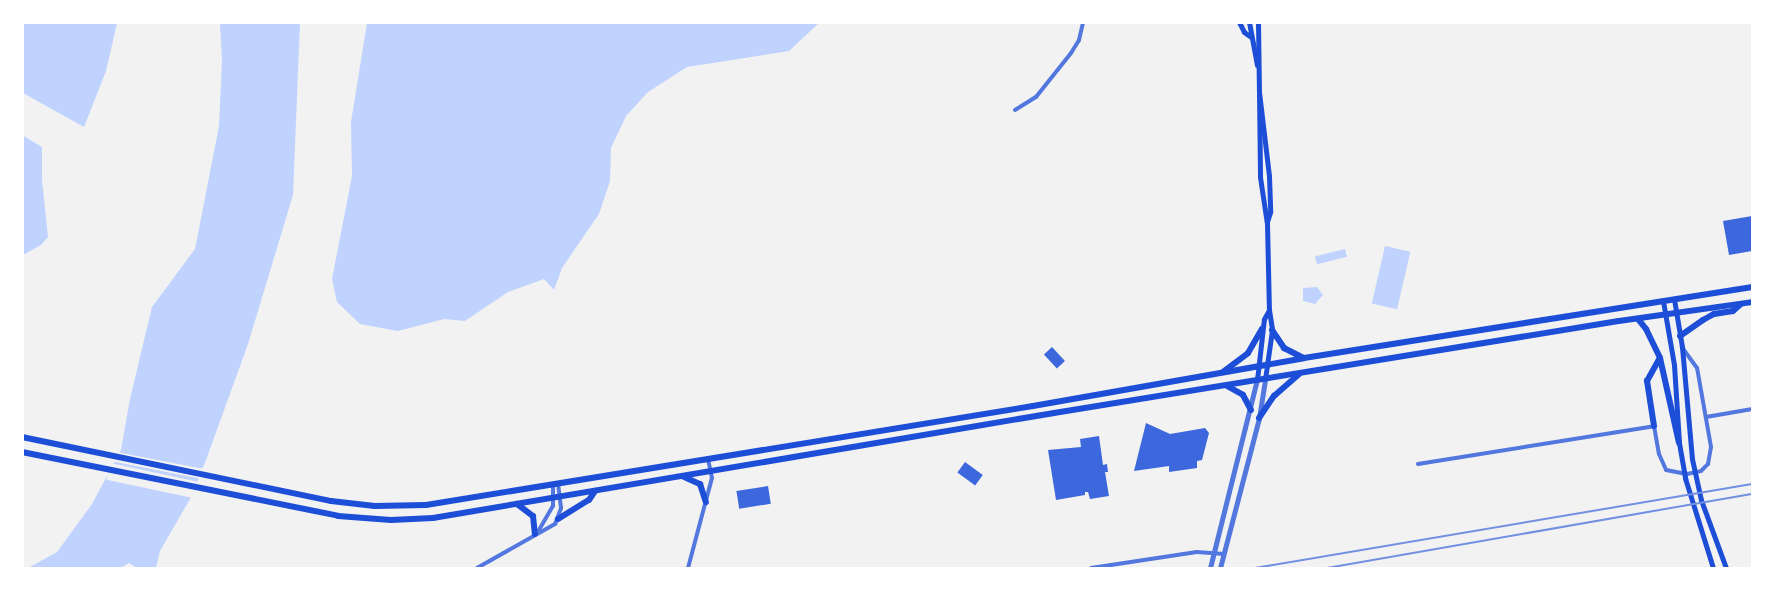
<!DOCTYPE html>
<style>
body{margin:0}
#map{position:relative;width:1775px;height:591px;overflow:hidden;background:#f2f2f2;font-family:Rubik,sans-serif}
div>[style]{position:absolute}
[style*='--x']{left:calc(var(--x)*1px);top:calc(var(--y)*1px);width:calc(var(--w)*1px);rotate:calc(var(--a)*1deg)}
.water>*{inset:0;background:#bfd3fe;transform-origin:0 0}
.pier>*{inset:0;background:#f2f2f2;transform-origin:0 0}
.building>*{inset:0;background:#3d67dc;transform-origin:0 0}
.minor>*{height:4px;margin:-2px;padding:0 2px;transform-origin:2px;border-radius:2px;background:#5277de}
.tertiary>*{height:4.5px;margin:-2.25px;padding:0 2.25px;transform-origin:2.25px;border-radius:2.25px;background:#5277de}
.secondary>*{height:5px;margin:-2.5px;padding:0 2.5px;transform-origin:2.5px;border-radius:2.5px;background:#1d4ed8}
.trunk>*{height:6px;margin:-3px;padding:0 3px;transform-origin:3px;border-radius:3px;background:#1d4ed8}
.rail>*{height:2px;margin:-1px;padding:0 1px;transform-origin:1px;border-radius:1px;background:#7290e2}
span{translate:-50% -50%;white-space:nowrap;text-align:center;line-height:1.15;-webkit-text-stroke:6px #fff;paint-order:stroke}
.frame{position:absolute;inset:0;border:24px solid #fff;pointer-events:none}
</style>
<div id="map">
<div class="water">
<i style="clip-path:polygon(22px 23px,117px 23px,106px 71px,84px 127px,23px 93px)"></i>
<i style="clip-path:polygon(220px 23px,300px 23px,293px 195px,248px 344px,206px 460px,190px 499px,160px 551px,156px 568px,137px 568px,129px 563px,121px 568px,28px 568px,57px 552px,92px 504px,121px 450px,130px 399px,152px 307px,195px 249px,219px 126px,222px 61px)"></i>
<i style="clip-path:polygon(367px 23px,367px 22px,819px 23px,789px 51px,687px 67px,648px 92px,626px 116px,611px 148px,610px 181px,599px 214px,562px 268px,554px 290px,544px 279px,508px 292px,465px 321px,444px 319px,398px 331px,360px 324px,337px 302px,332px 279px,352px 176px,351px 122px)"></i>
<i style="clip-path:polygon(22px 135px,42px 147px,42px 180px,48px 237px,41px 245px,23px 255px)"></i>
<i style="left:1385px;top:246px;width:26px;height:59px;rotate:13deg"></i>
<i style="left:1345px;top:249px;width:8px;height:31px;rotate:76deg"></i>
<i style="clip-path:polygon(1317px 287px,1323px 295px,1315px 304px,1303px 301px,1303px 288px)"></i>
</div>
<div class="pier">
<i style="left:116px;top:452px;width:91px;height:10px;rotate:11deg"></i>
<i style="left:110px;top:463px;width:92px;height:17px;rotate:12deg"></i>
</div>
<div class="building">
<i style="clip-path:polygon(1752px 216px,1752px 251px,1729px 255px,1723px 221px)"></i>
<i style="left:1052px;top:347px;width:19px;height:11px;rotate:47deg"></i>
<i style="clip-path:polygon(1146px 423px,1170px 434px,1205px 428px,1209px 433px,1202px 460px,1197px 461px,1197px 468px,1169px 472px,1169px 466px,1134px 471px)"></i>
<i style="clip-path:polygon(1099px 436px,1103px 465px,1107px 464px,1108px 472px,1105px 472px,1109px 496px,1090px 499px,1088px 492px,1085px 492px,1085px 495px,1056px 500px,1048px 450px,1081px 447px,1080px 439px)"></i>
<i style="left:965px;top:462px;width:22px;height:13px;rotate:36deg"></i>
<i style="left:768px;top:486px;width:18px;height:32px;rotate:81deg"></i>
</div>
<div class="minor">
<i style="--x:1015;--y:110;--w:25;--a:-32"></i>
<i style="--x:1036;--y:97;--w:56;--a:-51.5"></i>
<i style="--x:1071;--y:53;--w:15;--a:-58"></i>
<i style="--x:1079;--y:40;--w:18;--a:-77"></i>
<i style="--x:1706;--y:417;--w:47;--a:-9.9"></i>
<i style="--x:1418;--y:464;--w:239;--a:-9.1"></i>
<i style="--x:1654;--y:426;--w:28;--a:80"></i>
<i style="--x:1659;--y:454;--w:17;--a:66"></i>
<i style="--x:1666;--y:470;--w:21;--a:11"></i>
<i style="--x:1687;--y:474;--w:14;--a:-12"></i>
<i style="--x:1701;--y:471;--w:10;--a:-45"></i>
<i style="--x:1708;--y:464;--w:17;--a:-80"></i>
<i style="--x:1711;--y:447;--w:80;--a:-100"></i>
<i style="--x:1697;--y:368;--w:26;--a:-126"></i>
<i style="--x:539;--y:530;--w:28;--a:-60"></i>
<i style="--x:553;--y:506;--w:21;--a:-90"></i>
<i style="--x:477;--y:568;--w:90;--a:-29.4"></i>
<i style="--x:555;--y:524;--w:17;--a:-69"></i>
<i style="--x:561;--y:508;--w:25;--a:-97"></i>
<i style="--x:688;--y:568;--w:93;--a:-75.1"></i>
<i style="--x:712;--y:478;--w:19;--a:-102"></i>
<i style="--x:1091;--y:568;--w:107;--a:-8.6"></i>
<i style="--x:1197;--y:552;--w:27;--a:4"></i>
</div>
<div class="tertiary">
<i style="--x:1210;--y:568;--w:194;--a:-76"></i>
<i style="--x:1220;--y:568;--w:155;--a:-75.4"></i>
<i style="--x:1259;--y:418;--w:39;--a:-81"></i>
</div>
<div class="secondary">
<i style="--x:1239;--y:22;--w:11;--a:63"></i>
<i style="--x:1244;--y:32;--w:9;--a:36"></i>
<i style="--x:1249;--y:22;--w:44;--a:79.5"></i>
<i style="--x:1258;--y:22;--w:70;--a:89.2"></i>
<i style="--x:1259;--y:92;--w:85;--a:83.2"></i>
<i style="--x:1269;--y:176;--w:36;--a:88"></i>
<i style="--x:1270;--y:212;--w:10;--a:107"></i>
<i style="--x:1259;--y:92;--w:85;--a:89.3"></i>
<i style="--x:1260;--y:177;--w:48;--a:81.5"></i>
<i style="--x:1267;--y:224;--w:86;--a:88.7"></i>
<i style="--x:1269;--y:310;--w:20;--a:81"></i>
<i style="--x:1272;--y:330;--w:49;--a:98.1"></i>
<i style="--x:1674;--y:299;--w:49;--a:80.5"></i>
<i style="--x:1682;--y:347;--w:112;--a:84.9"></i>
<i style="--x:1692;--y:459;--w:42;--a:77.6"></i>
<i style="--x:1701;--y:500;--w:72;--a:69.8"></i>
<i style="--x:1663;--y:301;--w:65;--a:80.2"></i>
<i style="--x:1674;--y:365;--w:78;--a:86.3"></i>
<i style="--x:1679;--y:443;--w:36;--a:80"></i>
<i style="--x:1685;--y:478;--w:94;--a:72.7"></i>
<i style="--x:1257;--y:380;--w:61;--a:-83.5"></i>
<i style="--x:1264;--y:319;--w:10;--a:-61"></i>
</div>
<div class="trunk">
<i style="--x:1638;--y:319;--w:13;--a:51"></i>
<i style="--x:1646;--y:329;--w:32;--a:64"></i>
<i style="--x:1660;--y:358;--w:87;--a:77.4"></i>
<i style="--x:1272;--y:330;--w:22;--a:56"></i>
<i style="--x:1284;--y:348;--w:22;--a:27"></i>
<i style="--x:1680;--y:336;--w:28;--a:-35"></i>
<i style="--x:1703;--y:320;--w:13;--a:-29"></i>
<i style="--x:1714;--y:314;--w:19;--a:-9"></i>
<i style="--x:1733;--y:311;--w:9;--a:-41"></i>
<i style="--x:1223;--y:372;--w:31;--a:-37"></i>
<i style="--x:1248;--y:353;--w:28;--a:-60"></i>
<i style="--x:1227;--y:386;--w:18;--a:29"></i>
<i style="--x:1243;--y:395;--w:17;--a:62"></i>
<i style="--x:1259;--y:418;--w:27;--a:-56"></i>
<i style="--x:1274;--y:396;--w:33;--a:-41"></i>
<i style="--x:1654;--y:426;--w:46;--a:-98.8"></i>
<i style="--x:1647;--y:381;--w:26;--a:-61"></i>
<i style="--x:22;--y:437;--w:316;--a:11.7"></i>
<i style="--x:331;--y:501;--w:44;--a:6.5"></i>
<i style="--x:375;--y:506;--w:51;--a:-1.1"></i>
<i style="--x:426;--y:505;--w:615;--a:-9.26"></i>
<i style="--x:1033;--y:406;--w:275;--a:-10"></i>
<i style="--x:1304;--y:358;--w:454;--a:-9"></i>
<i style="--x:22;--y:452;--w:322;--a:11.4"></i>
<i style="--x:338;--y:516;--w:53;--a:4.3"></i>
<i style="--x:391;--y:520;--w:42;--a:-2.7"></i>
<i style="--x:433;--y:518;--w:630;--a:-9.6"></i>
<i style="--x:1054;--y:413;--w:572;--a:-9.25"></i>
<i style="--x:1619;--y:321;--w:134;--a:-8.1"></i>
<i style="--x:682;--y:476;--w:20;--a:24"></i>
<i style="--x:700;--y:484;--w:19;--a:72"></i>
<i style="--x:517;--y:504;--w:20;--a:37"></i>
<i style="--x:533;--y:516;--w:18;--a:84"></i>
<i style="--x:558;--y:519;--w:36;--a:-32"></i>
<i style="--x:589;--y:500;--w:11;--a:-56"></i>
</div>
<div class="rail">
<i style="--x:1255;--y:568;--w:504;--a:-9.59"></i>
<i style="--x:1327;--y:568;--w:431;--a:-9.9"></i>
</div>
<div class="frame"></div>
</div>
